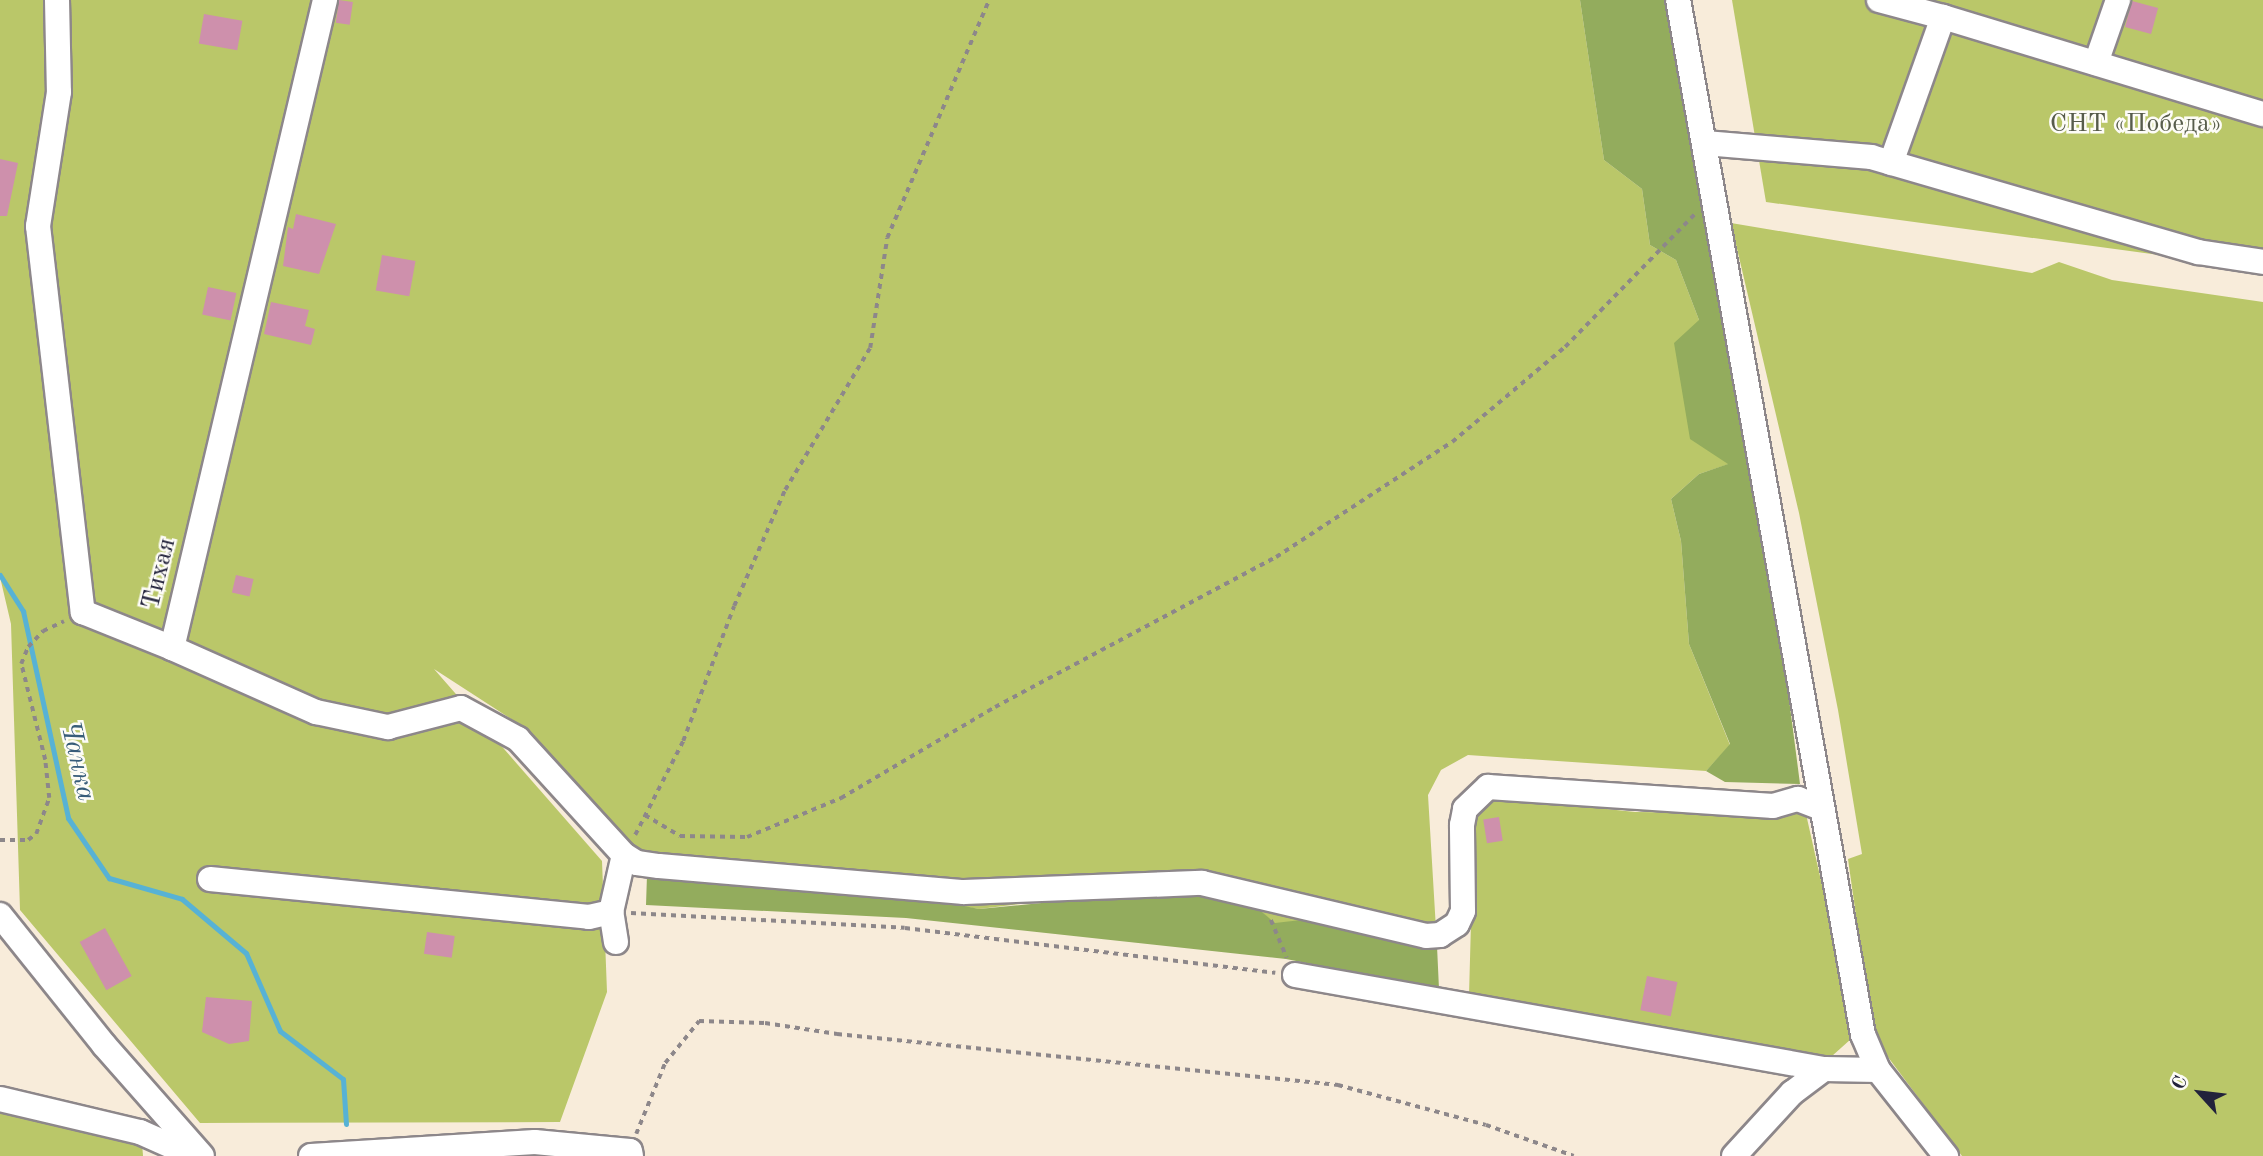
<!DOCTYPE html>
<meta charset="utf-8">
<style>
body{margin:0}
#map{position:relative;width:2263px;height:1156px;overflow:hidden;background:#f8ecda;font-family:"Old Standard TT",serif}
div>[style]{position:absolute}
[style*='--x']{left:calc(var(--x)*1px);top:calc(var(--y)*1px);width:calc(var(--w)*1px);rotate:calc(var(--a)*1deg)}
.green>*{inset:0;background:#bac769}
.forest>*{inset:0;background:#93ac5d}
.stream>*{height:5px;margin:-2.5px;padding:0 2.5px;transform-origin:2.5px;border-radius:2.5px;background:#57b2d5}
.building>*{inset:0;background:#ce90ac;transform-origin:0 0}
.path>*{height:3.5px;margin-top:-1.75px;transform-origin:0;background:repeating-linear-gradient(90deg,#8d878a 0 5px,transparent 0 10px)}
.roads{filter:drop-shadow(2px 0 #8d878a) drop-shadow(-2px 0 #8d878a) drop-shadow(0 2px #8d878a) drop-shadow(0 -2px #8d878a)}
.minor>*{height:24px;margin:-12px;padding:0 12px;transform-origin:12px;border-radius:12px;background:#fff}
span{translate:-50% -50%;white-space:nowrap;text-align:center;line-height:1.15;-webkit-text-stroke:5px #fdfcf7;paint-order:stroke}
.park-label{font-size:26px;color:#575c4b}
.street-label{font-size:26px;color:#22223b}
.water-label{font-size:28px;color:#375c79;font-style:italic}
.north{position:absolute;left:2165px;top:1058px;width:70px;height:70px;-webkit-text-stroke:5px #fdfcf7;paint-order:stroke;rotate:297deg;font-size:19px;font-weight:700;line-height:28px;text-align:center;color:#22223b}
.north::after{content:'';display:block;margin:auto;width:24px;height:32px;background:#22223b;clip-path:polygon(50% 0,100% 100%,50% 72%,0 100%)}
</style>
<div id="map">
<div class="green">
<i style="clip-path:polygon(0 0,1580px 0,1604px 160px,1642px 189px,1650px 245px,1676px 260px,1699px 320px,1729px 464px,1699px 474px,1671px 499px,1681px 541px,1689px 644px,1730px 745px,1706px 771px,1468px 755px,1441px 770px,1428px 795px,1437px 946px,1327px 917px,1275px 924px,1246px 898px,1063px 899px,979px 909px,632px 855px,519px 724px,434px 669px,602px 861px,607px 992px,560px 1122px,200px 1123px,20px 910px,11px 624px,0 577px)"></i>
<i style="clip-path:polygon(1732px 0,2263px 0,2263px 269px,1766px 202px)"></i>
<i style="clip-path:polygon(1731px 223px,2032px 273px,2059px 262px,2112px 280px,2263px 302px,2263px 1156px,1962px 1156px,1873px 1037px,1848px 859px,1862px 854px,1838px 710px,1799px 513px)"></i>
<i style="clip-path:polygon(1493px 797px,1635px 812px,1806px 814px,1851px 1014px,1851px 1039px,1832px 1056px,1717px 1042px,1469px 995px,1474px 815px)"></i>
<i style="clip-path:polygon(0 1109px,142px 1142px,143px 1156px,0 1156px)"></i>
</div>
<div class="forest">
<i style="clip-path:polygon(1580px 0,1664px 0,1789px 699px,1800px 784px,1725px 782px,1706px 771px,1730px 744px,1689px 644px,1681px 541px,1671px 499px,1699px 474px,1728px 464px,1690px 439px,1674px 343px,1699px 320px,1676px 260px,1650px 245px,1642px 189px,1604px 160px)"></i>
<i style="clip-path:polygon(647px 875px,940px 901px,979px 909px,1204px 887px,1246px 898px,1275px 923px,1327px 917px,1437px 946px,1439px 989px,1286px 959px,906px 918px,646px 905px)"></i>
</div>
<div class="stream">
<i style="--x:0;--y:575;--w:43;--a:57.4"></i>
<i style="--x:23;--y:611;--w:212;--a:77.7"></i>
<i style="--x:68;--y:818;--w:73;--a:55.7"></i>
<i style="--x:109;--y:878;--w:76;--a:16"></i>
<i style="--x:182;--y:899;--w:84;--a:40.2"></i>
<i style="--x:246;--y:953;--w:85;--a:66.4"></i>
<i style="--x:280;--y:1031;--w:79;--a:37.3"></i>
<i style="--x:343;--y:1079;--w:45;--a:86.2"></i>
</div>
<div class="building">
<i style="left:339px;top:0;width:14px;height:23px;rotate:8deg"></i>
<i style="left:2132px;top:1px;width:27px;height:27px;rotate:15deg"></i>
<i style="left:204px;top:14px;width:39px;height:30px;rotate:10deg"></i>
<i style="clip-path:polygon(0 159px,18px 163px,7px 216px,0 216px)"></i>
<i style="clip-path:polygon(296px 214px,336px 224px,319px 274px,283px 266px,288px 227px,293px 229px)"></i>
<i style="left:382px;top:255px;width:34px;height:36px;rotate:10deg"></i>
<i style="left:208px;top:287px;width:29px;height:28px;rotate:12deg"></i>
<i style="clip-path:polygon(271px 302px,309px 310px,305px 326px,315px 329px,311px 345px,264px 334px)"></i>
<i style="left:236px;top:575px;width:18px;height:18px;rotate:13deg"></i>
<i style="left:1499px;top:817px;width:24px;height:16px;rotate:81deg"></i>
<i style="left:105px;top:928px;width:55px;height:29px;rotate:61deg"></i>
<i style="left:427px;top:932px;width:28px;height:22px;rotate:8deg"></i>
<i style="left:1647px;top:976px;width:31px;height:35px;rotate:11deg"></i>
<i style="clip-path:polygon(206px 997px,252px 1001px,249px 1041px,229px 1044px,202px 1032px)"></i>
</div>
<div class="path">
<i style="--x:645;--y:815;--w:41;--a:31"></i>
<i style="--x:680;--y:836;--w:67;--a:0.9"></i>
<i style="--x:747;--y:837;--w:102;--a:-22.5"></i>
<i style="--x:841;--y:798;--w:179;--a:-30.6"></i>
<i style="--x:995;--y:707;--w:319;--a:-28.1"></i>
<i style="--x:1276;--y:557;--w:210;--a:-33.2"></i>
<i style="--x:1452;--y:442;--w:148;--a:-40.1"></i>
<i style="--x:1565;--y:347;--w:186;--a:-45.7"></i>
<i style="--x:635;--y:835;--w:106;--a:-62.9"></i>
<i style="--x:683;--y:741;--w:144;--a:-69.3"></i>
<i style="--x:734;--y:606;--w:127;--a:-66.3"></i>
<i style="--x:785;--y:490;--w:165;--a:-59.1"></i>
<i style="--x:870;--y:348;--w:111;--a:-81.2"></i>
<i style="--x:887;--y:238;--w:259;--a:-66.8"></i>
<i style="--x:0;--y:840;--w:28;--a:0"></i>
<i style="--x:28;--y:840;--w:10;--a:-37"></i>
<i style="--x:36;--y:834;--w:38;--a:-70"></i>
<i style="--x:49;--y:798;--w:38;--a:-96"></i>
<i style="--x:45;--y:760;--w:99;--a:-104"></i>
<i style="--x:21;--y:664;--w:18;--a:-68"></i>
<i style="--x:28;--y:647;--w:22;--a:-47"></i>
<i style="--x:43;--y:631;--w:23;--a:-25"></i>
<i style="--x:631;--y:913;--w:274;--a:3.1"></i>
<i style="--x:905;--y:928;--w:373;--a:6.9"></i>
<i style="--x:1271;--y:920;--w:41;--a:67.2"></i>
<i style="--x:636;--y:1134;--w:77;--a:-67.8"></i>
<i style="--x:665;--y:1063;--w:54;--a:-51"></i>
<i style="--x:699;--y:1021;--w:66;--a:1.7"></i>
<i style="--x:765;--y:1023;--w:73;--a:8.7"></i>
<i style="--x:837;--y:1034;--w:504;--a:5.81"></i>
<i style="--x:1338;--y:1085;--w:153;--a:15.1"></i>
<i style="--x:1486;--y:1125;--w:93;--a:19.4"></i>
</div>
<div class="roads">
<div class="minor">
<i style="--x:57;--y:0;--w:92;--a:88.8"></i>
<i style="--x:59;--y:92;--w:136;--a:98.9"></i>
<i style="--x:38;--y:226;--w:389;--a:83.4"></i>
<i style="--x:83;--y:612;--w:96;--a:22"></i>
<i style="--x:325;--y:0;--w:666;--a:103.28"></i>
<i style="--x:172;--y:648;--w:158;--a:24"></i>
<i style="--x:316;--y:712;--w:74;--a:11.8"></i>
<i style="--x:388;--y:727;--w:75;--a:-14.6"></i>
<i style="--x:461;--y:708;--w:65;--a:28.5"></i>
<i style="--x:518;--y:739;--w:157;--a:47.6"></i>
<i style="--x:624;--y:855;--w:15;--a:32"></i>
<i style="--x:637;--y:863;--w:22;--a:8"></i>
<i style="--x:659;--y:866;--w:306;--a:4.9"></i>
<i style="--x:964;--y:892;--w:238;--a:-2.2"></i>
<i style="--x:1202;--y:883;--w:230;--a:13.3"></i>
<i style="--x:1426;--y:936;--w:14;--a:-4"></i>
<i style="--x:1440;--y:935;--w:20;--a:-33"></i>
<i style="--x:1457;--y:924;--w:14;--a:-65"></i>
<i style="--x:1463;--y:911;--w:86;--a:-90.7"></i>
<i style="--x:1462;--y:825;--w:16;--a:-79"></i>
<i style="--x:1465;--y:809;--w:32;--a:-44"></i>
<i style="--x:1488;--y:787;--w:286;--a:3.8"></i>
<i style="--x:1773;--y:806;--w:26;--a:-16"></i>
<i style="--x:1798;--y:799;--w:25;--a:21"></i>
<i style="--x:1879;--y:0;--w:66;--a:14.9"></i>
<i style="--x:2096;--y:63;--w:67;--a:-70.8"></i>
<i style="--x:1705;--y:143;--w:167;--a:4.8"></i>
<i style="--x:1871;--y:157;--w:341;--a:16.2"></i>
<i style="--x:2198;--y:252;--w:66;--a:8.7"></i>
<i style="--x:1891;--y:163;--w:155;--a:-70.4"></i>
<i style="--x:1943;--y:17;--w:334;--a:16.9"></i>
<i style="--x:210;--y:879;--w:381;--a:5.7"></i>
<i style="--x:589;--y:917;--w:23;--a:-13"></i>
<i style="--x:0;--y:915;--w:166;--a:51.3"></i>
<i style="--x:104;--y:1045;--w:148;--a:48.6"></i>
<i style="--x:616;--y:942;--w:30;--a:-99"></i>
<i style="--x:611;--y:912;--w:58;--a:-77.2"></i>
<i style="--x:1295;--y:975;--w:537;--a:10.08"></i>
<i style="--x:1824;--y:1069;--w:54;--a:1.1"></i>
<i style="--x:1878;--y:1070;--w:38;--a:-113"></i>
<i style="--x:1863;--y:1035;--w:1051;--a:-100.13"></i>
<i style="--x:1878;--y:1070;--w:110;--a:51.7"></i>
<i style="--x:0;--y:1099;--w:144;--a:13.3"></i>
<i style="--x:140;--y:1132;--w:59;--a:24"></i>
<i style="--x:311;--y:1156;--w:224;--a:-3.6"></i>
<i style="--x:535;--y:1142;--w:95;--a:5.4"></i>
<i style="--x:630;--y:1151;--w:5;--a:79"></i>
<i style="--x:1734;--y:1156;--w:86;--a:-47.4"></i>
<i style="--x:1792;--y:1093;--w:40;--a:-37"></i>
</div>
</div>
<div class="park-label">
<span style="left:2136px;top:125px">СНТ «Победа»</span>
</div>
<div class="street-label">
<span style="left:160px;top:574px;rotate:-76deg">Тихая</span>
</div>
<div class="water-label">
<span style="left:77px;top:761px;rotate:77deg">Чанка</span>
</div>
<div class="north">С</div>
</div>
